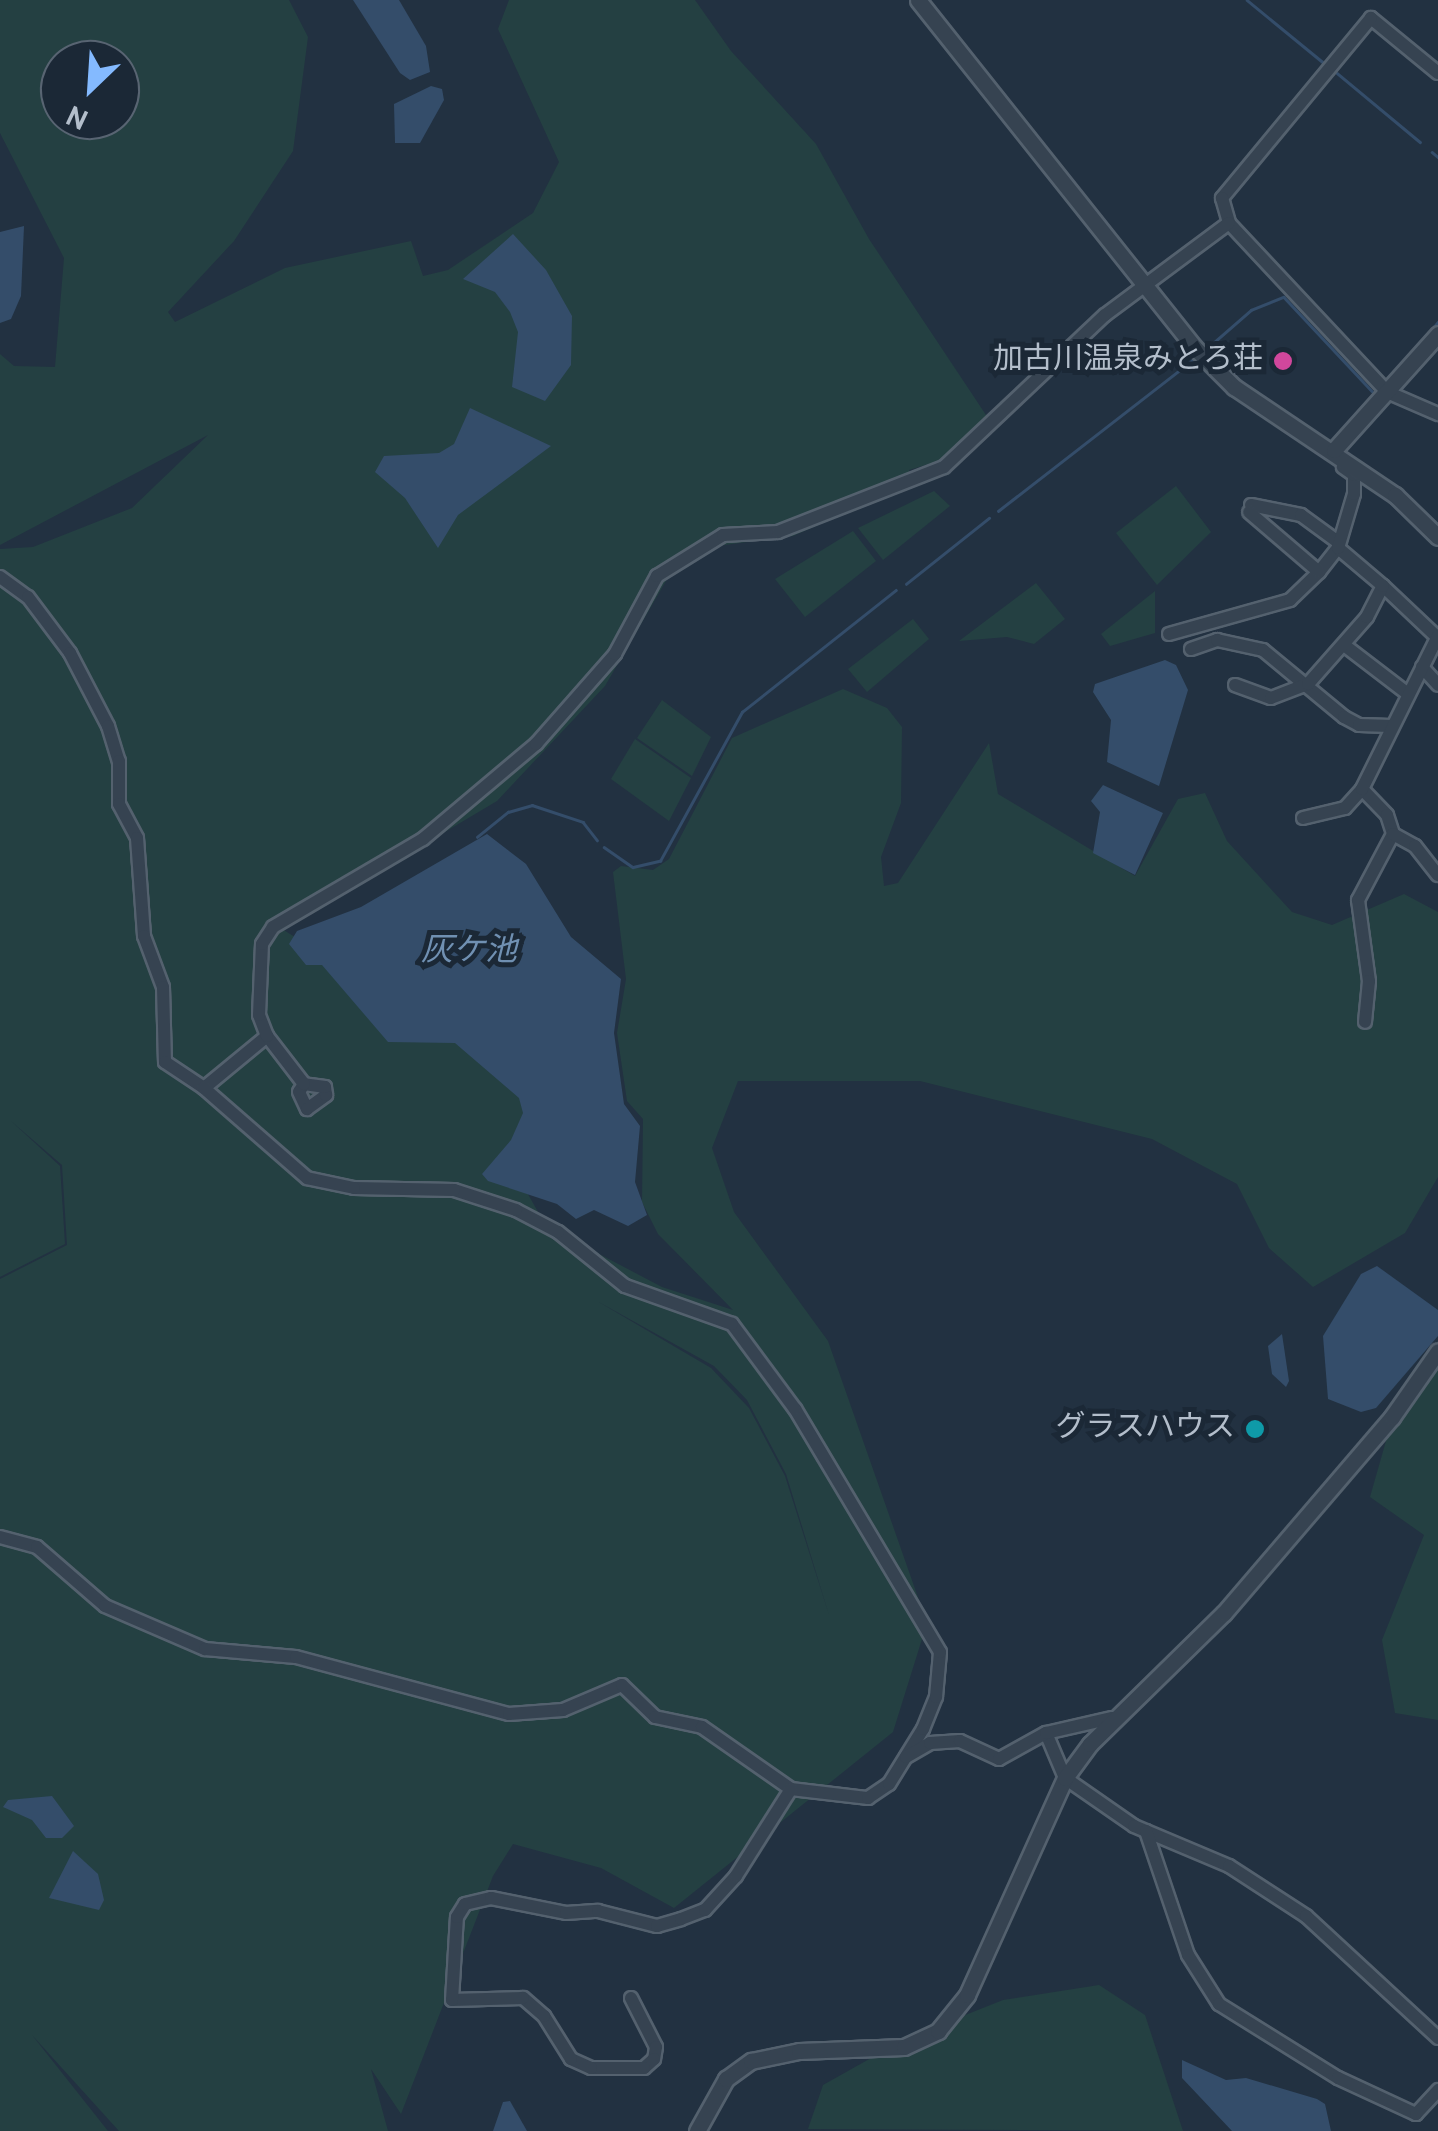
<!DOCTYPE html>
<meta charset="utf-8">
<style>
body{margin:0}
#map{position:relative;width:1438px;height:2131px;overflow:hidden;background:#223141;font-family:Overpass,"Noto Sans JP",sans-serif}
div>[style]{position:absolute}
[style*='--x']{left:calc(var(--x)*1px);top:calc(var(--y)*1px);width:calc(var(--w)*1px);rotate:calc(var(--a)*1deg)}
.green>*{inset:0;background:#244042}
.water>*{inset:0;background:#344d6a}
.stream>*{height:2.5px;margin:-1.25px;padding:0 1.25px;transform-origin:1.25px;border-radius:1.25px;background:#344d6a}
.roads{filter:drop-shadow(2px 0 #54616e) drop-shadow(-2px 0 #54616e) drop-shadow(0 2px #54616e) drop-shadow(0 -2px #54616e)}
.minor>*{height:12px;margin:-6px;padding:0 6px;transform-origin:6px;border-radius:6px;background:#364351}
.tertiary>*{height:15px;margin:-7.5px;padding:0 7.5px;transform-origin:7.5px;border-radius:7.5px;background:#364351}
.dots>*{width:28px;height:28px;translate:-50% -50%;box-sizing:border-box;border:5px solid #1b2836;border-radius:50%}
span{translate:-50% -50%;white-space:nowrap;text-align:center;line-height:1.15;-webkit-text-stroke:10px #1b2836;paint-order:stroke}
.poi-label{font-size:30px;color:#b3becb}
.right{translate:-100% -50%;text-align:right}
.water-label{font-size:32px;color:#7090b2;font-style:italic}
.north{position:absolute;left:40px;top:40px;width:100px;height:100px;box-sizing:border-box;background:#1b2836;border:2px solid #586472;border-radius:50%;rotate:205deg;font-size:28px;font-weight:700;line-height:40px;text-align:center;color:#b3becb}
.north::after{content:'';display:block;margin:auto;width:35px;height:45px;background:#84baff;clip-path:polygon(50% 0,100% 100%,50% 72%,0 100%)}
</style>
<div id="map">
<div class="green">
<i style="clip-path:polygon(evenodd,0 0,289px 0,308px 37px,293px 151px,234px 241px,168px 312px,175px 322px,285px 268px,411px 241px,423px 276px,448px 270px,533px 213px,559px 162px,498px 29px,509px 0,695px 0,731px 51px,816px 144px,869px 239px,988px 418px,942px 460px,909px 470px,913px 484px,793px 536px,717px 546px,670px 574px,605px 686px,497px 801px,282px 929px,453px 1035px,528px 1097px,512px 1166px,546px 1226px,662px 1287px,733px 1310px,658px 1234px,642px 1202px,643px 1119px,627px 1101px,617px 1033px,626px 979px,613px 872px,621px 866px,653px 870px,669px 859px,732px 738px,843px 689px,887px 708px,902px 727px,901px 803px,881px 857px,884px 886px,898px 883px,989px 743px,998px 794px,1135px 876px,1178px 799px,1205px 793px,1227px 841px,1292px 912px,1332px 925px,1404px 894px,1438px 912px,1438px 1177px,1405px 1233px,1313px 1287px,1269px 1248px,1237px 1184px,1152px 1139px,920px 1081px,738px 1081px,712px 1148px,734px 1212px,828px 1341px,927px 1623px,893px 1732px,674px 1908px,601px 1868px,513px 1844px,493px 1876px,401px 2114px,371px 2069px,388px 2131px,119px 2131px,32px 2035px,108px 2131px,0 2131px,0 1279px,67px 1245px,62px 1165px,11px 1121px,60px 1166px,65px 1244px,0 1277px,0 549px,33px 547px,132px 508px,208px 435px,0 545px,0 354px,14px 366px,55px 367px,64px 258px,0 133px,0 0,60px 60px,120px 60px,120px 120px,60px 120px,60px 60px,0 0,597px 1301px,714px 1366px,747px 1400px,786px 1474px,829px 1615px,785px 1476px,749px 1408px,711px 1368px,597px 1301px)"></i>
<i style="clip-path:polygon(1176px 486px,1211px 532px,1157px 585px,1116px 533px)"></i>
<i style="clip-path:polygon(934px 491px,950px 506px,883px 560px,858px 528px)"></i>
<i style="clip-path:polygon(853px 531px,876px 561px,805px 617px,775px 579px)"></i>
<i style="clip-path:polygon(1036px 583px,1065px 619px,1034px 644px,1007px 637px,959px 641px)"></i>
<i style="clip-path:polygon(1155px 591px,1155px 633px,1110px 646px,1101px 634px)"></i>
<i style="clip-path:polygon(913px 619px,929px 639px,867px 692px,848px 669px)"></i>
<i style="clip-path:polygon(662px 700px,711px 737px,692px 776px,637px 738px)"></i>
<i style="clip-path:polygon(635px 739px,691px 778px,669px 821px,611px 779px)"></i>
<i style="clip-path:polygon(1438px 1365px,1438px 1720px,1395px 1713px,1382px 1640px,1424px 1535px,1370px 1497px,1386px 1441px)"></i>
<i style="clip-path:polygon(1099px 1985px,1145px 2015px,1183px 2131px,808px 2129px,823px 2085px,905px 2039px,1003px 2000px)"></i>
</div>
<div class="water">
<i style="clip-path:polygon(353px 0,399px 0,426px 46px,430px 72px,410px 80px,400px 73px)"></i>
<i style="clip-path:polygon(431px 86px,442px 89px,444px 100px,420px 143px,395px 143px,394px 104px)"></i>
<i style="clip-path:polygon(24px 226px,21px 296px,11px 319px,0 323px,0 232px)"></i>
<i style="clip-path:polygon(513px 234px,546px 270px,572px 316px,571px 365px,545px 401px,512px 387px,518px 332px,510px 312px,495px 292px,463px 279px)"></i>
<i style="clip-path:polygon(470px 408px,551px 446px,458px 515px,438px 548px,405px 498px,375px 472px,384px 456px,439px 453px,454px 444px)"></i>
<i style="clip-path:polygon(1165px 660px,1176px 665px,1188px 690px,1159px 786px,1107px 762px,1111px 720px,1093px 692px,1095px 684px)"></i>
<i style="clip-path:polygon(1103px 785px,1163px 813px,1135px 875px,1093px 853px,1100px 812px,1091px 801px)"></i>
<i style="clip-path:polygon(487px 834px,526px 864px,571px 937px,621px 979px,614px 1033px,624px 1104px,640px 1126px,635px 1182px,647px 1215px,628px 1226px,594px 1210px,576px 1219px,557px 1204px,488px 1181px,482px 1174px,511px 1140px,523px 1113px,519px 1098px,455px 1043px,388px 1042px,322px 965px,306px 965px,289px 944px,297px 931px,361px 907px)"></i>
<i style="clip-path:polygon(1377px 1266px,1438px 1310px,1438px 1336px,1376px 1408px,1361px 1412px,1328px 1399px,1323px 1336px,1361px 1274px)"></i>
<i style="clip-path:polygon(1282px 1334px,1289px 1381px,1286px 1387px,1272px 1374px,1268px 1346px)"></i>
<i style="clip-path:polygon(52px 1796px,74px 1826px,62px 1838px,46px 1838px,32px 1820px,3px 1807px,8px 1800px)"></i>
<i style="clip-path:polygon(73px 1851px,98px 1874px,104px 1900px,99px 1910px,49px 1898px)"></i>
<i style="clip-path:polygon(1182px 2060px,1226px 2080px,1246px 2078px,1317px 2099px,1325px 2104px,1331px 2131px,1232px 2131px,1182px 2078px)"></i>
<i style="clip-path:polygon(510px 2101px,527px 2131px,493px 2131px,503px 2102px)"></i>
</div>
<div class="stream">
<i style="--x:1247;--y:0;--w:99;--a:39.3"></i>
<i style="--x:1337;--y:73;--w:108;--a:39.7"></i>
<i style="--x:1432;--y:152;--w:8;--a:40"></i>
<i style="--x:1427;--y:335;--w:17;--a:-50"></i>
<i style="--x:1204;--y:351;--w:62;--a:-41.1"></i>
<i style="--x:1251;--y:310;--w:35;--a:-22"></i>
<i style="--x:1284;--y:297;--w:129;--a:46.9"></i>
<i style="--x:998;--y:511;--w:248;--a:-37.8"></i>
<i style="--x:906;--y:584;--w:106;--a:-38.5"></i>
<i style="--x:477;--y:837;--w:40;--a:-39"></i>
<i style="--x:508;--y:812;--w:25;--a:-16"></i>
<i style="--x:532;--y:805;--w:54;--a:18.4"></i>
<i style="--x:583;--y:822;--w:23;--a:52"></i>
<i style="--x:604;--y:847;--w:35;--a:35"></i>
<i style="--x:633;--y:867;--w:28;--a:-13"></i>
<i style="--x:660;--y:861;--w:170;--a:-61.2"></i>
<i style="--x:742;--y:712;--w:196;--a:-38.4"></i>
</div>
<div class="roads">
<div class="minor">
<i style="--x:1438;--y:73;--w:87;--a:-140.6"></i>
<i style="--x:1371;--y:18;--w:234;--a:129.6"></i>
<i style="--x:1222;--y:198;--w:26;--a:74"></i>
<i style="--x:1229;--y:223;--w:231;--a:46.9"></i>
<i style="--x:1387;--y:392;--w:56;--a:23.3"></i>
<i style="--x:1251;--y:505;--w:51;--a:11.3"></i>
<i style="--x:1301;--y:515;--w:46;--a:36.1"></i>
<i style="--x:1319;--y:572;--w:31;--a:-52"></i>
<i style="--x:0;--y:577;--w:34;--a:36"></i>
<i style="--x:28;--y:597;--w:70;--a:53.1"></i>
<i style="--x:70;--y:653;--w:82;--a:62.5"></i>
<i style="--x:108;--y:726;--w:37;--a:73"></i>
<i style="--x:119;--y:761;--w:43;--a:90"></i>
<i style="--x:119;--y:804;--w:38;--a:62"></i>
<i style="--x:137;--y:838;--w:98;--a:85.9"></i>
<i style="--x:144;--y:936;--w:54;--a:69.6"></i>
<i style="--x:163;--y:987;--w:75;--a:88.5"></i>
<i style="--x:165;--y:1062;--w:47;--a:33.7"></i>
<i style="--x:204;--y:1088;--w:82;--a:-39.5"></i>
<i style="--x:1383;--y:586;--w:74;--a:43.4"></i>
<i style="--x:1169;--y:634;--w:126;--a:-15.7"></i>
<i style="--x:1290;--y:600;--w:40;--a:-44"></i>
<i style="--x:1319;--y:572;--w:92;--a:-139.4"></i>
<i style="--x:1344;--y:645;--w:81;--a:37.4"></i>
<i style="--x:1191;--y:649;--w:28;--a:-19"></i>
<i style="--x:1217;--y:640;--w:47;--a:12.3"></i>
<i style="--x:1263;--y:650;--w:105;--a:39.6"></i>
<i style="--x:1344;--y:717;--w:17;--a:28"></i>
<i style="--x:1359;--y:725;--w:32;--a:2"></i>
<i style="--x:1422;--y:667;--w:24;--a:48"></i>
<i style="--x:1235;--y:685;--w:38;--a:20"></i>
<i style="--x:1271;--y:698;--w:40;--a:-21"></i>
<i style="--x:1308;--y:684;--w:89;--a:-48.6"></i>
<i style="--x:1367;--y:617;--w:35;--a:-63"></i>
<i style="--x:1383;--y:586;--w:59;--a:-139.8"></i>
<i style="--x:1338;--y:548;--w:56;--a:-73.5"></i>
<i style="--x:1354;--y:494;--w:19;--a:-90"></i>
<i style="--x:1354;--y:475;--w:14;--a:-144"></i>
<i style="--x:1362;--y:789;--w:36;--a:46"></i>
<i style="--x:1387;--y:815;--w:20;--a:72"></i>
<i style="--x:1393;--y:834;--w:75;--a:117.9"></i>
<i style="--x:1358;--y:900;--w:82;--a:82.3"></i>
<i style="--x:1369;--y:981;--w:41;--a:95.6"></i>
<i style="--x:1303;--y:818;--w:43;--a:-13.4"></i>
<i style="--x:1345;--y:808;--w:25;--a:-48"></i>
<i style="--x:1362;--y:789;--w:171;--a:-63.6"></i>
<i style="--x:1393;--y:834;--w:25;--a:29"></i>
<i style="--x:1415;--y:846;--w:37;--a:52"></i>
<i style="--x:304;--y:1084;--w:9;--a:122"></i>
<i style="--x:299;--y:1092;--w:19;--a:65"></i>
<i style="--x:307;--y:1109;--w:24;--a:-36"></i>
<i style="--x:326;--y:1095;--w:8;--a:-97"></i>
<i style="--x:325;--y:1087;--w:21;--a:-172"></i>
<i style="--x:304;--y:1084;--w:61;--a:-127.6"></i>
<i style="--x:267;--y:1036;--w:22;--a:-111"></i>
<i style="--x:259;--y:1015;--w:71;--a:-87.6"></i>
<i style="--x:262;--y:944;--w:20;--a:-57"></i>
<i style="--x:273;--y:927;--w:174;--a:-30.4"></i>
<i style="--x:423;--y:839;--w:148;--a:-40.1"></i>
<i style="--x:536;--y:744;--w:120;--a:-48.7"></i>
<i style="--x:615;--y:654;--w:89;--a:-61.7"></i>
<i style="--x:657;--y:576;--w:78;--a:-31.8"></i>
<i style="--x:723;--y:535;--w:55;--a:-3.1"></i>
<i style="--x:778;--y:532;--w:178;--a:-21.4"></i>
<i style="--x:944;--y:467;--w:221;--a:-43.4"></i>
<i style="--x:1105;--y:315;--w:154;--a:-36.6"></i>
<i style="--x:0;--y:1537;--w:38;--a:15"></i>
<i style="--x:37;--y:1547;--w:90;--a:40.9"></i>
<i style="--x:105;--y:1606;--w:109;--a:23.3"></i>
<i style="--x:205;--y:1649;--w:91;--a:5"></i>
<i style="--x:296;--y:1657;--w:220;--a:15"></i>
<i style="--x:509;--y:1714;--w:54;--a:-4.2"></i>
<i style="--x:563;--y:1710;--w:64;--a:-23"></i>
<i style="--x:622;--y:1685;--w:46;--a:44.1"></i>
<i style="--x:655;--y:1717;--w:48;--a:12"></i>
<i style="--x:702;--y:1727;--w:108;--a:34.9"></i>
<i style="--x:791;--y:1789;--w:78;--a:6.7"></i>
<i style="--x:868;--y:1798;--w:25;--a:-34"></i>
<i style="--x:889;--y:1784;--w:65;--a:-58.3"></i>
<i style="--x:923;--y:1729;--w:35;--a:-68"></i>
<i style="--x:936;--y:1697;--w:45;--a:-84.9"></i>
<i style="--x:940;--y:1652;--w:283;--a:-120.8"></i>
<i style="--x:795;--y:1409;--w:106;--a:-126.5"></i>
<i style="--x:732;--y:1324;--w:114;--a:-160.4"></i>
<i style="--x:625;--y:1286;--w:86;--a:-141.1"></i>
<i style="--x:558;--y:1232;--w:47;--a:-152.4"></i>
<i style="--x:516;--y:1210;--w:65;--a:-162.1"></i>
<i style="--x:454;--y:1190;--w:100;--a:-178.9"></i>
<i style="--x:354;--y:1188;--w:48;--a:-168"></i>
<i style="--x:307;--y:1178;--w:137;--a:-138.9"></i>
<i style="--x:1046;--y:1733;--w:49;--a:67.1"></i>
<i style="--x:1065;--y:1778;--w:84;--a:34.8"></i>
<i style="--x:1134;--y:1826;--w:103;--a:22.8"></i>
<i style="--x:1229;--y:1866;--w:92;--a:33"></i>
<i style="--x:1306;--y:1916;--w:180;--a:42.7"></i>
<i style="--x:906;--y:1757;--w:28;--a:-30"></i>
<i style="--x:930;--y:1743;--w:30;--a:-4"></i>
<i style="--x:960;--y:1741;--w:43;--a:24.8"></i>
<i style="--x:999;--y:1759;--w:54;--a:-29"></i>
<i style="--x:1046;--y:1733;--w:68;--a:-12.8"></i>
<i style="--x:1146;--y:1831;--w:131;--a:71.3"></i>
<i style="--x:1188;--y:1955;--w:58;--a:57.7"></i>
<i style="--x:1219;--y:2004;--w:140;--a:31.9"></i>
<i style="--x:1338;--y:2078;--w:86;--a:24.8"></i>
<i style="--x:1416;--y:2114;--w:33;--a:-47"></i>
<i style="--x:631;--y:1998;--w:55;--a:63"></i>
<i style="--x:656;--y:2047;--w:12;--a:99"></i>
<i style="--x:654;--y:2059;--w:13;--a:138"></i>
<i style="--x:644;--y:2068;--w:53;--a:180"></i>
<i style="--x:591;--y:2068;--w:22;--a:-156"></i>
<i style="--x:571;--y:2059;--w:51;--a:-122.1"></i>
<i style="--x:544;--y:2016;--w:28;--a:-139"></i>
<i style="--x:523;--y:1998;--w:71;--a:178.4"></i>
<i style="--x:452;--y:2000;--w:83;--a:-86.6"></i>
<i style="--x:457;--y:1917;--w:15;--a:-58"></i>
<i style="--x:465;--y:1904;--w:27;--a:-13"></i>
<i style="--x:491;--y:1898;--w:76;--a:11.3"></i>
<i style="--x:566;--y:1913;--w:32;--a:-4"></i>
<i style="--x:598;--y:1911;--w:61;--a:14.3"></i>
<i style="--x:657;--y:1926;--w:25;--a:-16"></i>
<i style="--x:681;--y:1919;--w:26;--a:-21"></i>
<i style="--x:705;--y:1910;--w:46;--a:-47.6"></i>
<i style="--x:736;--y:1876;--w:103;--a:-57.7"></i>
</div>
<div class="tertiary">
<i style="--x:918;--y:0;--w:443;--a:51.5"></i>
<i style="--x:1194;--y:347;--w:57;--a:45"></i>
<i style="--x:1234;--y:387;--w:194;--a:33.9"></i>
<i style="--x:1395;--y:495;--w:60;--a:44.3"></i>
<i style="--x:1334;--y:450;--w:156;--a:-48.1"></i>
<i style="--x:697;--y:2131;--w:60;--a:-60.9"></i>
<i style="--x:726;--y:2079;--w:31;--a:-36"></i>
<i style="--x:751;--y:2061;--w:49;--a:-11.8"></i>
<i style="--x:799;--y:2051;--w:105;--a:-2.2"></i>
<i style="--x:904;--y:2047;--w:38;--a:-25"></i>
<i style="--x:938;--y:2031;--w:46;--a:-51.1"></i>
<i style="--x:967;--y:1995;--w:238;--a:-65.7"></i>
<i style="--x:1065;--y:1778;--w:42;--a:-53.7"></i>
<i style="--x:1090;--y:1744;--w:187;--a:-44.4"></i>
<i style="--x:1224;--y:1613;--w:258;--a:-49.4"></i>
<i style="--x:1392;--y:1417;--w:80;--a:-55.1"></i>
</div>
</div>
<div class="dots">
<i style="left:1283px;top:361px;background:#d1479c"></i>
<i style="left:1255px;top:1429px;background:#0f9aa8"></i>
</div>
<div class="poi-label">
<span class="right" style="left:1263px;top:361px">加古川温泉みとろ荘</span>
<span class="right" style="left:1235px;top:1429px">グラスハウス</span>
</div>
<div class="water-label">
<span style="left:469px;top:952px">灰ケ池</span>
</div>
<div class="north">N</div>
</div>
